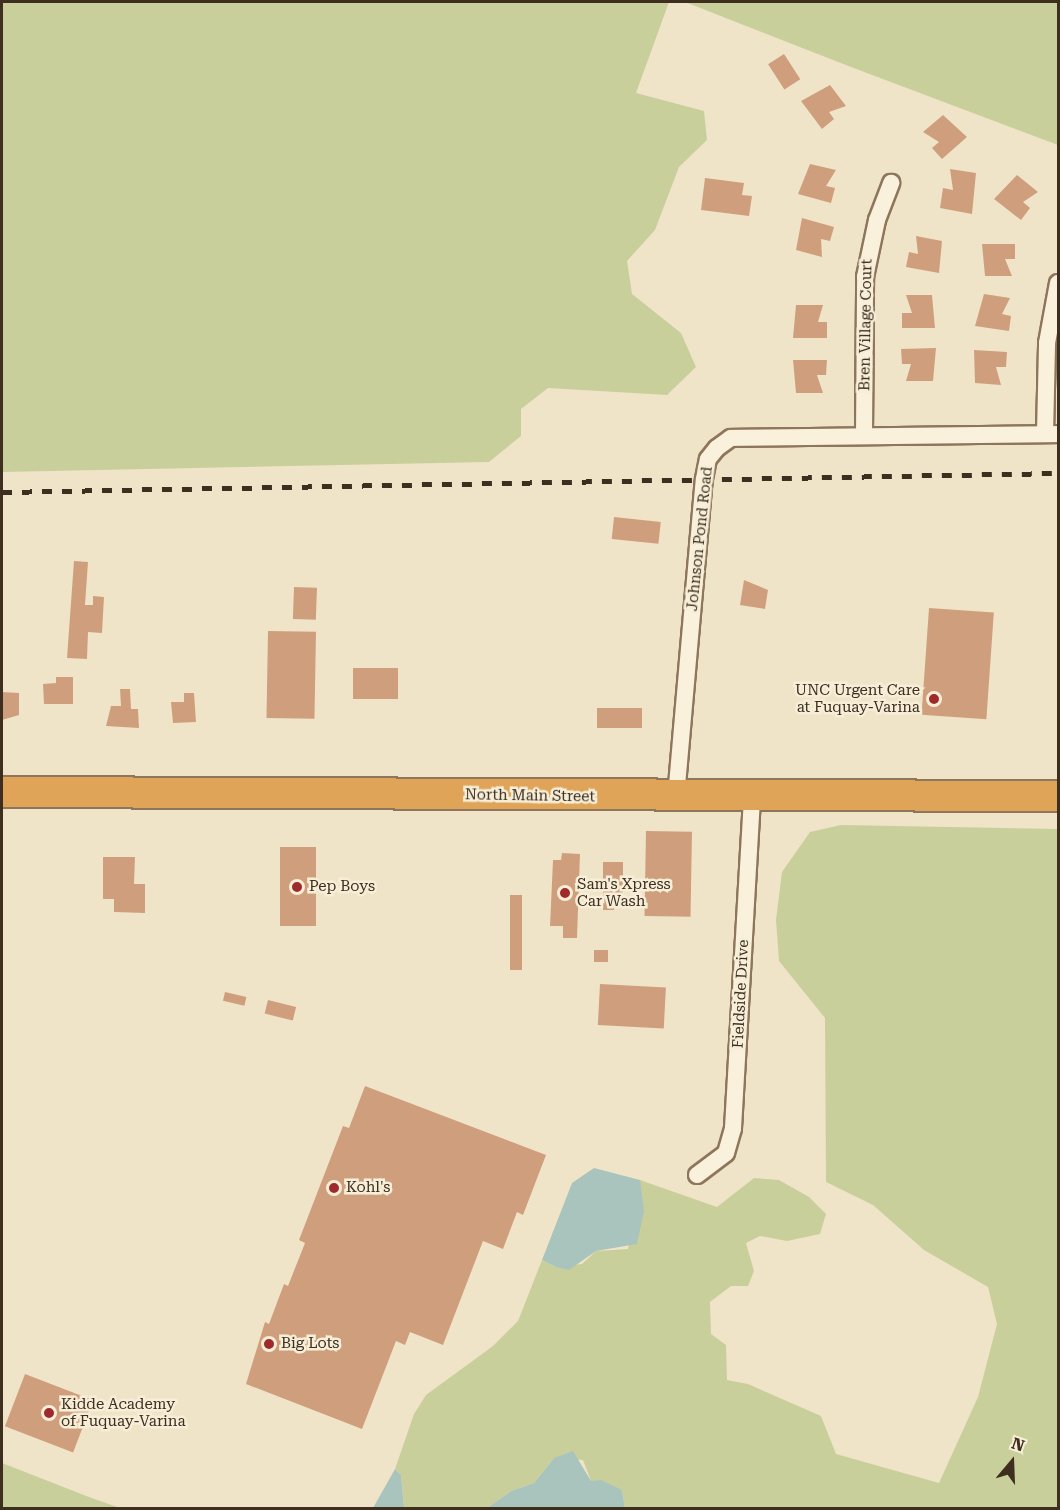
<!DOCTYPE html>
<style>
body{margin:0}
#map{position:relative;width:1060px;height:1510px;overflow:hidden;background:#f0e4c8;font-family:"Roboto Serif",serif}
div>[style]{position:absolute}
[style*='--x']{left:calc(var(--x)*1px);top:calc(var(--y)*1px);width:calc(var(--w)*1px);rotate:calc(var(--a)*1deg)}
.green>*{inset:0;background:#c9cf9b}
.water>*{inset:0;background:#a9c4bc}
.building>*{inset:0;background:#cf9f7d;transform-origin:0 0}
.roads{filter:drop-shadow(2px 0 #8d765c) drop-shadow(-2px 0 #8d765c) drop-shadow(0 2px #8d765c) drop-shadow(0 -2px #8d765c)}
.street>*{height:16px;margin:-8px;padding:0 8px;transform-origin:8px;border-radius:8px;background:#faf1dc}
.highway>*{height:30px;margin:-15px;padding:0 15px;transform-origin:15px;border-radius:15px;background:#e0a458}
.rail>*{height:4.5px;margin-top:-2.25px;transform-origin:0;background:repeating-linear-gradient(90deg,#3d2e20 0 10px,transparent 0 20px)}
.dots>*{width:16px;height:16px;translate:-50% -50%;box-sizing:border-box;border:3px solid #f7eed8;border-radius:50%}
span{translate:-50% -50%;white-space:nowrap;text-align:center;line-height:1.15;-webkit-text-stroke:5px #f7eed8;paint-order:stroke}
.street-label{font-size:15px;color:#3d2e20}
.poi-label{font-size:15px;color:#3d2e20}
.right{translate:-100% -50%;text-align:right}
.left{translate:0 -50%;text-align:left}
.frame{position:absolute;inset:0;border:3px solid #3d2e20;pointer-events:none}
.north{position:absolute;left:982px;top:1432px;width:60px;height:60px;-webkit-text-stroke:4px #f7eed8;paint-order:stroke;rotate:19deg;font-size:16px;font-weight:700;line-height:24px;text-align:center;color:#3d2e20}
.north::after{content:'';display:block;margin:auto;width:21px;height:27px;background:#3d2e20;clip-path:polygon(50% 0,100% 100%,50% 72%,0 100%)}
</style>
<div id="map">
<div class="green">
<i style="clip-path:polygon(2px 2px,669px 2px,636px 93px,704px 111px,707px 140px,679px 167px,655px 230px,627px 261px,632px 294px,681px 333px,696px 367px,667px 395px,548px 388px,521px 409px,521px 436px,489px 462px,2px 472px)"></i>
<i style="clip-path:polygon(685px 2px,1058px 2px,1058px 145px,851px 67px)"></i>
<i style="clip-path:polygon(841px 825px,1058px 829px,1058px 1508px,625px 1508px,622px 1490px,591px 1481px,583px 1460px,554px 1458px,534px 1483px,511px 1491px,487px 1508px,404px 1508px,401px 1475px,395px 1469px,414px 1414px,426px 1395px,493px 1346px,518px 1321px,542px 1260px,556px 1267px,582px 1264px,596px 1251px,628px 1249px,640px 1180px,717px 1207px,754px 1178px,779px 1180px,809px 1197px,826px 1214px,820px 1234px,787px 1241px,760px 1236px,746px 1243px,754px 1271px,748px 1286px,731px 1286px,710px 1302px,711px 1334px,726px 1345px,727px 1380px,748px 1384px,821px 1416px,836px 1454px,939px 1483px,978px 1397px,997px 1324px,988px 1287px,924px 1250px,873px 1205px,826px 1182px,825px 1018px,779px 961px,776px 920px,782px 872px,810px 832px)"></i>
<i style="clip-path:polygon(2px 1463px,89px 1497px,120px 1508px,2px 1508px)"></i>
</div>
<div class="water">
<i style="clip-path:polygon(594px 1168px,640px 1180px,644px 1211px,637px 1244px,596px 1251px,569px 1270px,556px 1267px,542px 1260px,572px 1183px)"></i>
<i style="clip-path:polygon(573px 1451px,591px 1481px,601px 1480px,622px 1490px,625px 1508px,487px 1508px,511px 1491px,534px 1483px,554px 1458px)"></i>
<i style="clip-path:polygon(395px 1469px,401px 1475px,404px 1508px,373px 1508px)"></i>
</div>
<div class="building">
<i style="left:784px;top:54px;width:30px;height:19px;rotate:57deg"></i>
<i style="clip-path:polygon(830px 85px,846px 106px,829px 112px,834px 119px,822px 129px,801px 101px)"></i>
<i style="clip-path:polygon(943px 115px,967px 137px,942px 159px,932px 148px,939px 142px,923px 132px)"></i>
<i style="clip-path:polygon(810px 164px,836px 170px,826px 186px,835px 188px,831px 203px,798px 194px)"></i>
<i style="clip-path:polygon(950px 169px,976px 173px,972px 214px,940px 208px,943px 188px,953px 190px)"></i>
<i style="clip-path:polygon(1017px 175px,1038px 192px,1023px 202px,1030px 208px,1021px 220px,994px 199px)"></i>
<i style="clip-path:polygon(705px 178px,744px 183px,742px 195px,752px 196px,749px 216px,701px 210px)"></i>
<i style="clip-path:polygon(802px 218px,834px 227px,830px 241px,821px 239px,822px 257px,796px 250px)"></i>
<i style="clip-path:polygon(916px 236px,942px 241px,939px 273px,906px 267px,909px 252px,918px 254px)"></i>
<i style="clip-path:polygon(982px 244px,1015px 244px,1015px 259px,1005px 259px,1012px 276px,985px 276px)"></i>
<i style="clip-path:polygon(984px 294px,1010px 298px,1002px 314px,1011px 316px,1009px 331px,975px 326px)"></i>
<i style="clip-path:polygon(906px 295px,932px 295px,935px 328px,902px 328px,902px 313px,912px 313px)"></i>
<i style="clip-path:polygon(796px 305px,823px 305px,818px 322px,827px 322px,827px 338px,793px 338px)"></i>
<i style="clip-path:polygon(936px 348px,933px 381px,906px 381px,911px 364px,902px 364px,901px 349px)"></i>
<i style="clip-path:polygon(974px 350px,1007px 352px,1006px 367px,996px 367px,1001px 385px,975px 383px)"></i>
<i style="clip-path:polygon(793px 360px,827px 360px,826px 375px,817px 375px,823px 393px,796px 393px)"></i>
<i style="left:614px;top:517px;width:47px;height:22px;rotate:6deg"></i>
<i style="clip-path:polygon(74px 561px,88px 562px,85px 605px,93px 605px,93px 596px,104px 597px,102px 633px,88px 632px,87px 659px,67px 658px)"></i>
<i style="clip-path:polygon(744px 580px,768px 590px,765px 609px,740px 605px)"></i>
<i style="left:294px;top:587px;width:23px;height:32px;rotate:2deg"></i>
<i style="left:929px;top:608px;width:65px;height:107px;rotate:4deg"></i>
<i style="left:268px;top:631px;width:48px;height:87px;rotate:1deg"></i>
<i style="left:398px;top:668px;width:31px;height:45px;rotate:90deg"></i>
<i style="clip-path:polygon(56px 677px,73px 677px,73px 704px,44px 704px,43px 684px,56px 683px)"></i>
<i style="clip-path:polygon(120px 689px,130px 689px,131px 709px,138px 709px,139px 728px,106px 726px,111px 706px,121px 706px)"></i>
<i style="clip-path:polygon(2px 692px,19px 693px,19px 715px,2px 720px)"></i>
<i style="clip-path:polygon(184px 693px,194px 693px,196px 722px,173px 723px,171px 702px,184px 702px)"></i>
<i style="left:597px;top:708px;width:45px;height:20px"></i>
<i style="left:646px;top:831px;width:46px;height:85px;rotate:1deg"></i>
<i style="left:280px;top:847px;width:36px;height:79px"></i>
<i style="clip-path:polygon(562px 853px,580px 854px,577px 938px,563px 938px,563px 926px,550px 926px,553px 860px,561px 860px)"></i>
<i style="clip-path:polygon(103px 857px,135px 857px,134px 884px,145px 884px,145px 913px,114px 912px,114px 899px,103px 899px)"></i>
<i style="clip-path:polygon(603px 862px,623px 862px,623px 893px,614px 893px,614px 910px,603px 910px)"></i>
<i style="left:510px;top:895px;width:12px;height:75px"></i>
<i style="left:594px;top:950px;width:14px;height:12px"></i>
<i style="left:600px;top:984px;width:66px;height:41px;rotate:3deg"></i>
<i style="left:225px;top:992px;width:22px;height:9px;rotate:13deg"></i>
<i style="left:268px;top:1000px;width:29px;height:14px;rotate:14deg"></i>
<i style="clip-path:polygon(365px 1086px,546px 1155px,523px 1215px,517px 1212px,503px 1249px,483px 1241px,443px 1345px,410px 1332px,405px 1345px,396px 1341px,362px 1429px,246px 1384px,265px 1322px,269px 1324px,284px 1284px,288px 1286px,305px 1243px,299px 1240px,343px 1126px,349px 1128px)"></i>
<i style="left:25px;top:1374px;width:73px;height:56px;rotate:21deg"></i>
</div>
<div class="roads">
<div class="street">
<i style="--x:1045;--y:434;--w:91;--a:-88.7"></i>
<i style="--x:1047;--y:343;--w:61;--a:-79.6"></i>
<i style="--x:864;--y:436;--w:159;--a:-89.6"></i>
<i style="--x:865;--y:277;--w:58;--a:-78.1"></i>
<i style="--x:877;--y:220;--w:40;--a:-69"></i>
<i style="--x:676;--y:797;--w:319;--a:-85"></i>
<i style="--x:704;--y:479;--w:20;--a:-79"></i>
<i style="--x:708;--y:459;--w:14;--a:-51"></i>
<i style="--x:717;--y:448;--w:17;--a:-36"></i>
<i style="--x:731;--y:438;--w:327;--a:-0.7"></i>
<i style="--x:697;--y:1175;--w:36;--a:-37"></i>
<i style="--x:726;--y:1153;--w:26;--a:-74"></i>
<i style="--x:733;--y:1128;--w:331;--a:-86.7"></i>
</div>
<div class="highway">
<i style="--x:2;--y:792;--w:1056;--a:0.22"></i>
</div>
</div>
<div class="rail">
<i style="--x:2;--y:492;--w:1056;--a:-1.03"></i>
</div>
<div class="dots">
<i style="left:934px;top:699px;background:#9e2a2b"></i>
<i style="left:297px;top:887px;background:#9e2a2b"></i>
<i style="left:565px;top:893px;background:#9e2a2b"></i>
<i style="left:334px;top:1188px;background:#9e2a2b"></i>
<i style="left:269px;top:1344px;background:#9e2a2b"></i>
<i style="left:49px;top:1413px;background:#9e2a2b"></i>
</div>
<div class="street-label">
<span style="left:866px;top:325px;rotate:-89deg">Bren Village Court</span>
<span style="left:700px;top:539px;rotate:-84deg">Johnson Pond Road</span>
<span style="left:530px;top:796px;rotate:1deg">North Main Street</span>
<span style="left:741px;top:994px;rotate:-87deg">Fieldside Drive</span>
</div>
<div class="poi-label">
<span class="right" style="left:920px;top:699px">UNC Urgent Care<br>at Fuquay-Varina</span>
<span class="left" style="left:577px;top:893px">Sam's Xpress<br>Car Wash</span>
<span class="left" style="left:309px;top:887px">Pep Boys</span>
<span class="left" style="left:346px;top:1188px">Kohl's</span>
<span class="left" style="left:281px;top:1344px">Big Lots</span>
<span class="left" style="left:61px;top:1413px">Kidde Academy<br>of Fuquay-Varina</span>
</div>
<div class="frame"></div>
<div class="north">N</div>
</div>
